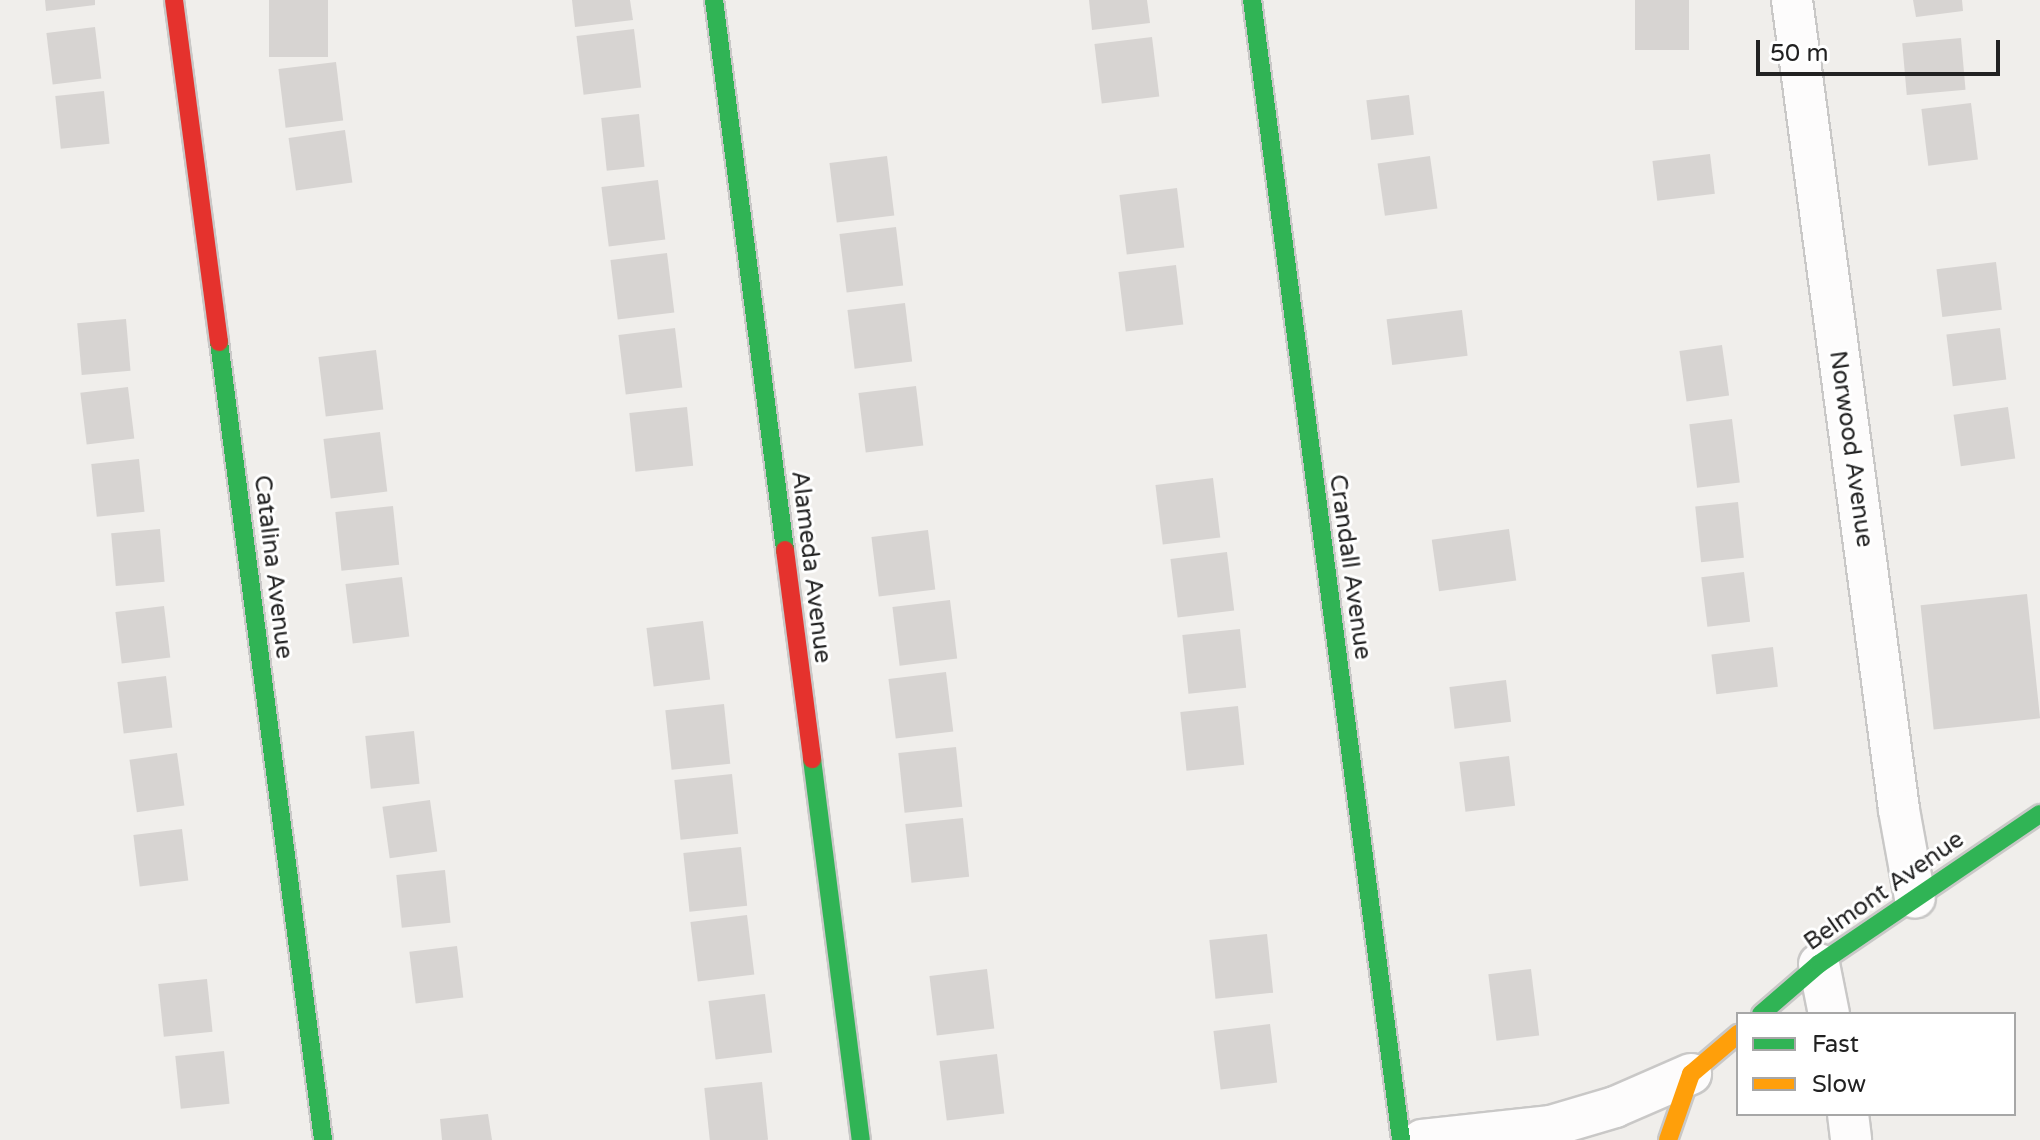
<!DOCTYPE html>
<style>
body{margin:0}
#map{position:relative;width:2040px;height:1140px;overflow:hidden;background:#f0eeeb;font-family:"Varela Round",sans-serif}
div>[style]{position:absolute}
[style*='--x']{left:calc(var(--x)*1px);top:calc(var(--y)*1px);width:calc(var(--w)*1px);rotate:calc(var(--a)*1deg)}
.building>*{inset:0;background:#d7d4d2;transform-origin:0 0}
.roads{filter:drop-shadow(2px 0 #c9c8c7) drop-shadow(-2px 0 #c9c8c7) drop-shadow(0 2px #c9c8c7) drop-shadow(0 -2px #c9c8c7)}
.street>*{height:40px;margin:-20px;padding:0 20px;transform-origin:20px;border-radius:20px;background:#fdfcfc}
.fast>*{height:18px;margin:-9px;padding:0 9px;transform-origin:9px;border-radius:9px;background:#30b455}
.slow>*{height:18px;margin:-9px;padding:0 9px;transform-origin:9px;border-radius:9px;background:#ff9f0a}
.jam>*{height:18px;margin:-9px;padding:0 9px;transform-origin:9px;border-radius:9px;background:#e5322d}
span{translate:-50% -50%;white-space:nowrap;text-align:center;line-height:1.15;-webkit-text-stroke:6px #fff;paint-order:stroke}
.street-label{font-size:24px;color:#222}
.legend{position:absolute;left:1736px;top:1012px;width:280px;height:104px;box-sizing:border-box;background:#fff;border:2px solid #a7a7a7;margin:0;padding:10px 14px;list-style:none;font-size:24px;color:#222}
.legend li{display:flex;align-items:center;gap:16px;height:40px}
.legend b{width:40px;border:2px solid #a7a7a7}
.scale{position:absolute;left:1756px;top:40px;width:244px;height:36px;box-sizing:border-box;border:4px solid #222;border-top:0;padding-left:10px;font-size:24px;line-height:28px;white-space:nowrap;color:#222;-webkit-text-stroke:6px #fff;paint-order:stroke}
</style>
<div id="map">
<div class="building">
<i style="clip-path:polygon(45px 0,95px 0,95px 5px,46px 11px)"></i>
<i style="left:269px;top:0;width:59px;height:57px"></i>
<i style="clip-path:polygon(572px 0,630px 0,633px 20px,575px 27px)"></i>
<i style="clip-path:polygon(1089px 0,1147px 0,1150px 23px,1092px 30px)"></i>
<i style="left:1635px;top:0;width:54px;height:50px"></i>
<i style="clip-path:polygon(1913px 0,1962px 0,1963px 11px,1916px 17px)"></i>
<i style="left:95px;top:27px;width:52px;height:49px;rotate:83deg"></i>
<i style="left:634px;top:29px;width:59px;height:58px;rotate:83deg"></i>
<i style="left:1152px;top:37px;width:60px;height:58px;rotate:83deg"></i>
<i style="left:1961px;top:38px;width:52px;height:59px;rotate:85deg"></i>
<i style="left:336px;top:62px;width:59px;height:58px;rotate:83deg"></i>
<i style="left:104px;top:91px;width:53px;height:49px;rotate:84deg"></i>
<i style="left:1409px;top:95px;width:40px;height:43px;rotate:83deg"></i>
<i style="left:1971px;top:103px;width:57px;height:50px;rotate:83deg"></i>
<i style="left:639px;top:114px;width:53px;height:38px;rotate:84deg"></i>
<i style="left:345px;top:130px;width:53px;height:57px;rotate:82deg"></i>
<i style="left:1710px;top:154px;width:40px;height:58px;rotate:83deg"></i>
<i style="left:887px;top:156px;width:60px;height:58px;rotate:83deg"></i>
<i style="left:1430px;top:156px;width:53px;height:53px;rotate:82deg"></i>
<i style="left:658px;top:180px;width:60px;height:57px;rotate:83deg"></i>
<i style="left:1177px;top:188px;width:60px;height:58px;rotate:83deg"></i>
<i style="left:896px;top:227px;width:59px;height:57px;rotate:83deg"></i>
<i style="left:667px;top:253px;width:60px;height:57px;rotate:83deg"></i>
<i style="left:1996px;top:262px;width:48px;height:60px;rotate:83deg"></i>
<i style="left:1176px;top:265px;width:60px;height:58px;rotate:83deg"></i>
<i style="left:905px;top:303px;width:59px;height:58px;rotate:83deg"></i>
<i style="left:1462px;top:310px;width:46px;height:76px;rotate:83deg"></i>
<i style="left:126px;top:319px;width:52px;height:49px;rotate:85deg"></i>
<i style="left:675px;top:328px;width:60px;height:57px;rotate:83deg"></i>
<i style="left:2000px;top:328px;width:52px;height:54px;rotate:83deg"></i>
<i style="left:1722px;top:345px;width:51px;height:43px;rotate:82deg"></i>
<i style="left:376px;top:350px;width:60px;height:58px;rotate:83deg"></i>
<i style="left:916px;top:386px;width:60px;height:58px;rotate:83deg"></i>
<i style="left:128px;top:387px;width:52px;height:48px;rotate:83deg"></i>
<i style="left:687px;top:407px;width:59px;height:58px;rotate:84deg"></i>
<i style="left:2008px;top:407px;width:52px;height:55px;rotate:82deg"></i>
<i style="left:1732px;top:419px;width:64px;height:43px;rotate:83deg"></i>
<i style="left:380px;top:432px;width:60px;height:57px;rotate:83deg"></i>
<i style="left:139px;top:459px;width:53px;height:48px;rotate:84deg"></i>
<i style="left:1213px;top:478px;width:60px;height:58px;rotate:83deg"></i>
<i style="left:1738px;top:502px;width:56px;height:43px;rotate:84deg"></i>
<i style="left:393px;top:506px;width:59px;height:58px;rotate:84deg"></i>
<i style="left:160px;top:529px;width:53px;height:49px;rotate:85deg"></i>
<i style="left:1509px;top:529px;width:52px;height:78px;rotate:82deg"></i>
<i style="left:928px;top:530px;width:60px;height:57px;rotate:83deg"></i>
<i style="left:1227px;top:552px;width:59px;height:57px;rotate:83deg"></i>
<i style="left:1744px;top:572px;width:50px;height:43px;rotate:83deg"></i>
<i style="left:402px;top:577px;width:60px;height:57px;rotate:83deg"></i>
<i style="left:2027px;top:594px;width:125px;height:107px;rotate:84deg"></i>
<i style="left:950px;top:600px;width:59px;height:58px;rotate:83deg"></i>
<i style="left:164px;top:606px;width:52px;height:49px;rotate:83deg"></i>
<i style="left:703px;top:621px;width:59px;height:57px;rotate:83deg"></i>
<i style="left:1240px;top:629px;width:59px;height:58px;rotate:84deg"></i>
<i style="left:1773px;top:647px;width:40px;height:62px;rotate:83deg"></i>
<i style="left:946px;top:672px;width:60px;height:58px;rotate:83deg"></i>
<i style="left:166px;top:676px;width:52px;height:49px;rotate:83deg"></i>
<i style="left:1506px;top:680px;width:42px;height:57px;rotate:83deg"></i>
<i style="left:724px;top:704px;width:60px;height:59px;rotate:84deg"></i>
<i style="left:1238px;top:706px;width:59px;height:58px;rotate:84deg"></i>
<i style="left:414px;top:731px;width:53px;height:49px;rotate:84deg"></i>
<i style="left:956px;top:747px;width:60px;height:58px;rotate:84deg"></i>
<i style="left:177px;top:753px;width:53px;height:48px;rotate:82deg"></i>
<i style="left:1509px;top:756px;width:50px;height:50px;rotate:83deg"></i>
<i style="left:732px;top:774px;width:60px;height:58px;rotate:84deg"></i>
<i style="left:430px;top:800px;width:52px;height:48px;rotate:82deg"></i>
<i style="left:963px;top:818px;width:59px;height:58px;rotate:84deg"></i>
<i style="left:182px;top:829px;width:52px;height:49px;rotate:83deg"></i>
<i style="left:741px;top:847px;width:59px;height:58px;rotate:84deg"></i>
<i style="left:445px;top:870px;width:53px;height:49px;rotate:84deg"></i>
<i style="left:747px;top:915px;width:60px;height:57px;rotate:83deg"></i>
<i style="left:1267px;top:934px;width:59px;height:58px;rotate:84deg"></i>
<i style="left:457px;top:946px;width:52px;height:48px;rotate:83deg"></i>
<i style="left:987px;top:969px;width:60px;height:58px;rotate:83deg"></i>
<i style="left:1531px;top:969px;width:67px;height:43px;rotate:83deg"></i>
<i style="left:207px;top:979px;width:53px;height:49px;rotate:84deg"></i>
<i style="left:765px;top:994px;width:59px;height:57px;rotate:83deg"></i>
<i style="left:1270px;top:1024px;width:59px;height:57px;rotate:83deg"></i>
<i style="left:224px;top:1051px;width:53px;height:49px;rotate:84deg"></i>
<i style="left:997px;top:1054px;width:60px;height:58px;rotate:83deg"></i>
<i style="left:762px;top:1082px;width:58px;height:58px;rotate:84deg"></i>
<i style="clip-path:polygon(488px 1114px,492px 1140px,442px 1140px,440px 1119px)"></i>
</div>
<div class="roads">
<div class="street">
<i style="--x:1792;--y:0;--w:817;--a:82.47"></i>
<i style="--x:1899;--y:810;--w:89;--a:79.7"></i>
<i style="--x:1819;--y:964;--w:51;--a:78.7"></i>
<i style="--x:1848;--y:1114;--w:26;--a:83"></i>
<i style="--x:1422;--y:1140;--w:130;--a:-6.2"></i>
<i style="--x:1551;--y:1126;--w:67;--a:-16.5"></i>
<i style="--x:1615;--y:1107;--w:83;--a:-23.5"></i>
</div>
<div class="fast">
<i style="--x:714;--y:0;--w:555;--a:82.64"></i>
<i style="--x:1252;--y:0;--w:1150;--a:82.55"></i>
<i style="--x:219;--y:342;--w:805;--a:82.57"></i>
<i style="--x:812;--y:759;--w:384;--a:82.7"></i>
<i style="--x:1761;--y:1014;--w:77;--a:-40.8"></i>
<i style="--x:1819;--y:964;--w:267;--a:-34.2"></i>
</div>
<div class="slow">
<i style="--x:1668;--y:1140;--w:70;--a:-70.8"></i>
<i style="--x:1691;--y:1074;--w:62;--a:-40.4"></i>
</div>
<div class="jam">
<i style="--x:174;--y:0;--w:345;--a:82.5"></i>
<i style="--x:785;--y:550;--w:211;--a:82.6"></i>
</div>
</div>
<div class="street-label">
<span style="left:1851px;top:449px;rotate:82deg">Norwood Avenue</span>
<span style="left:273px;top:567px;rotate:83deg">Catalina Avenue</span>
<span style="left:811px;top:567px;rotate:83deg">Alameda Avenue</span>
<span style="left:1350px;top:567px;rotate:82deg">Crandall Avenue</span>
<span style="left:1884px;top:891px;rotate:-35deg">Belmont Avenue</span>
</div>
<ul class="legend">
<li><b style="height:10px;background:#30b455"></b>Fast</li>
<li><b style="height:10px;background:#ff9f0a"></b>Slow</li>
</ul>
<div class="scale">50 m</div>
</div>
